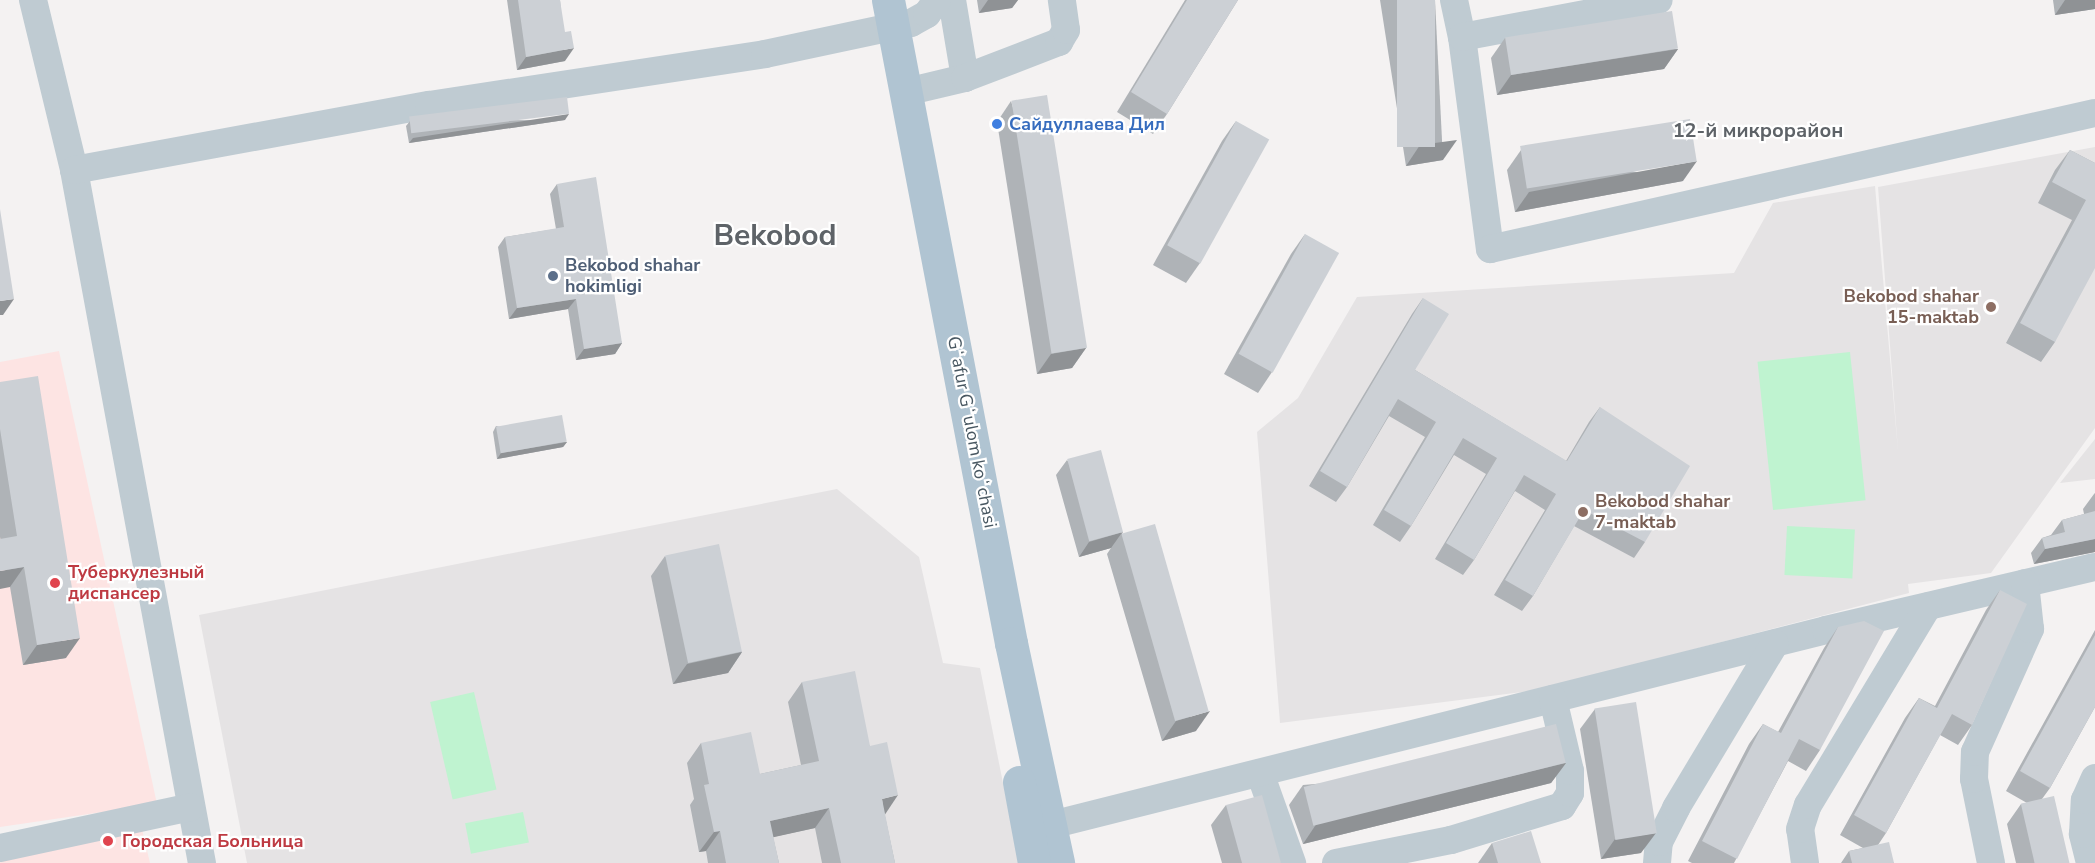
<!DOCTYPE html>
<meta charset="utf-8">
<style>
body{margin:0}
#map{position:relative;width:2095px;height:863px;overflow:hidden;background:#f4f2f2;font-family:"Nunito Sans",sans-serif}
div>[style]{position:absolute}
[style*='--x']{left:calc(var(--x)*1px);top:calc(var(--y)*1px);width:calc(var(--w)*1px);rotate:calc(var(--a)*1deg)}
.education>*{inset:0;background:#e5e3e4}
.medical>*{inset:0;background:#fde4e3}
.green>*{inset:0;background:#bff3d0;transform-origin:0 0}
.minor>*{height:28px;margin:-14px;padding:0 14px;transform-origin:14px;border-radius:14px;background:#bfcbd2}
.major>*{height:33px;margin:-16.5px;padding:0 16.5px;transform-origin:16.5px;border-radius:16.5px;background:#b0c4d2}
.wall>*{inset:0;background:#afb3b7}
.shaded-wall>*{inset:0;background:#8f9295}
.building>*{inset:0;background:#ccd0d5;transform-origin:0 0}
.dots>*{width:16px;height:16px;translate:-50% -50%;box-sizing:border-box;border:3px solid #fff;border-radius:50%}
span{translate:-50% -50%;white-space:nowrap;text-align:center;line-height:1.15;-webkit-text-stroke:4.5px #fff;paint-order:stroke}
.shop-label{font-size:18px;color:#366cbe;font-weight:700}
.left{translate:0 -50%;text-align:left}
.service-label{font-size:18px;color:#4e5e75;font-weight:700}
.education-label{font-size:18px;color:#785e54;font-weight:700}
.right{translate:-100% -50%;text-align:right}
.street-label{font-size:18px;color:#485761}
.health-label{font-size:18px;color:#be3a42;font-weight:700}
.neighbourhood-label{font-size:20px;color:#5e6368;font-weight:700}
.town-label{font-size:30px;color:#5e6368;font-weight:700}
</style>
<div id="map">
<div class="education">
<i style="clip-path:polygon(2095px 147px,2095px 428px,1991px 573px,1908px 584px,1909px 593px,1538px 690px,1280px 723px,1257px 432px,1298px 398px,1357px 297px,1734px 273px,1773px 203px,1875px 186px,1898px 451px,1878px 187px)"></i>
<i style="clip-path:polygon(2095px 439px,2095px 479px,2060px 483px)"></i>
<i style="clip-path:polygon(837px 489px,919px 557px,943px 663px,980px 668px,1019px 863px,247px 863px,199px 615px)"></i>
</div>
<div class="medical">
<i style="clip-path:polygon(59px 351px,157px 804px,0 827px,0 362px)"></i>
<i style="clip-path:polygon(141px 825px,150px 863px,0 863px,0 858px)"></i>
</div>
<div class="green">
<i style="left:1850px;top:352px;width:149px;height:93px;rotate:84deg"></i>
<i style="left:1787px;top:526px;width:68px;height:49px;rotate:3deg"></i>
<i style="left:474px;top:692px;width:100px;height:45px;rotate:77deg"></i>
<i style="left:523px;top:812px;width:31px;height:59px;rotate:79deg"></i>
</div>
<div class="minor">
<i style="--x:33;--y:0;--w:175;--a:76.4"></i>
<i style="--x:74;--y:170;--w:705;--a:79.54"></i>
<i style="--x:952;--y:0;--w:79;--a:80.5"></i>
<i style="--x:1454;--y:0;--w:38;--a:78"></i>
<i style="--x:1462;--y:37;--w:214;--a:82.5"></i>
<i style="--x:1490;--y:249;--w:620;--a:-12.67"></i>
<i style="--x:1462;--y:37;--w:200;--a:-10.6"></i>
<i style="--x:906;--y:92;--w:61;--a:-13.3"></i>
<i style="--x:965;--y:78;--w:101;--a:-21"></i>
<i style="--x:1059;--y:42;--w:14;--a:-60"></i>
<i style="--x:1066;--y:30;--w:30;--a:-98"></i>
<i style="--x:74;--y:170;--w:361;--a:-10.4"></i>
<i style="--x:429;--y:105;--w:340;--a:-8.6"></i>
<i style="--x:765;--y:54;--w:149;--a:-12"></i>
<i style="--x:911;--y:23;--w:18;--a:-29"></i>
<i style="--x:927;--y:14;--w:17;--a:-54"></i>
<i style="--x:1260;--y:773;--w:96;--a:70.4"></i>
<i style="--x:1051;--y:825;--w:799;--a:-14.12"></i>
<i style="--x:1826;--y:630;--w:276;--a:-13.2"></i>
<i style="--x:0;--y:848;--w:195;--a:-12.1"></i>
<i style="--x:1336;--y:863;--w:117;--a:-11.3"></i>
<i style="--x:1451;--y:840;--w:116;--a:-17"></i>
<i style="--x:1562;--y:806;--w:15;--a:-58"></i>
<i style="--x:1570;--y:793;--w:22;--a:-90"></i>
<i style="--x:1570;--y:771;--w:74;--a:-103.3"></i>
<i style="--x:1657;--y:863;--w:21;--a:-85"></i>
<i style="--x:1659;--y:842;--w:38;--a:-63"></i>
<i style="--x:1676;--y:808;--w:192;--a:-59"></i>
<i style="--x:1805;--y:863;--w:34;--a:-98"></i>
<i style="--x:1800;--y:829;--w:25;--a:-72"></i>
<i style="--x:1808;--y:805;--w:232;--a:-58.9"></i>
<i style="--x:1991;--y:863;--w:86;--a:-101.4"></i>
<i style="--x:1974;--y:779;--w:27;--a:-88"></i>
<i style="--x:1975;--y:752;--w:135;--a:-65.9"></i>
<i style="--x:2030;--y:629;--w:46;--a:-96.2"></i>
<i style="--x:2090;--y:863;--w:30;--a:-104"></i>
<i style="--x:2083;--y:834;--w:34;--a:-87"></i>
<i style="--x:2085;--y:800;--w:24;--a:-66"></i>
</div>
<div class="major">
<i style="--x:888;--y:0;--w:655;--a:79.17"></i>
<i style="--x:1011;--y:643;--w:225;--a:77.9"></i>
<i style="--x:1019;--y:782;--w:82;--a:79.5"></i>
</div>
<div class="wall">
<i style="clip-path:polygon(507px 0,560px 0,565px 61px,517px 70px)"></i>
<i style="clip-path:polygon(977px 0,1018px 0,1012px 8px,979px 13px)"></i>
<i style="clip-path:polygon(1185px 0,1238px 0,1167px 114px,1153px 134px,1117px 112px)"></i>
<i style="clip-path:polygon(1380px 0,1435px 0,1443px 160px,1406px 166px)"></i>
<i style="clip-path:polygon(2053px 0,2095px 0,2095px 9px,2055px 15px)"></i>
<i style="clip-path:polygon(1505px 38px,1678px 49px,1664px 69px,1497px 95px,1491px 58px)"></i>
<i style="clip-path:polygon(1011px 101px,1086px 348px,1072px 368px,1037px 374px,997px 122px)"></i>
<i style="clip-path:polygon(565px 120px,409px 143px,406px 126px,410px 121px)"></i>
<i style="clip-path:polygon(1236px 121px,1200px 263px,1186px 283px,1153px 265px,1222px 141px)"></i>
<i style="clip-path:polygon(1521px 150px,1683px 181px,1515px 212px,1507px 170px)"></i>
<i style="clip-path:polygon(2070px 150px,2095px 163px,2055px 342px,2041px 362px,2006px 343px,2072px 220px,2038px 203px,2055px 170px)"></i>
<i style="clip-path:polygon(557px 184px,622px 343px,615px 354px,576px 360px,568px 309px,509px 319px,498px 247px,505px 237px,556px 229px,550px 194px)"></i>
<i style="clip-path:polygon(1305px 234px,1272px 372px,1258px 393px,1224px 374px,1291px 254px)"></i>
<i style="clip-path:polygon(1423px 298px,1415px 370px,1566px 461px,1589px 422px,1600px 407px,1645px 542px,1634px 558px,1574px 526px,1533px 596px,1522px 611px,1494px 595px,1545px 510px,1515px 491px,1474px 560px,1463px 575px,1435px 559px,1486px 474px,1454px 455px,1411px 526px,1400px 542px,1373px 525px,1425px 437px,1389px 416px,1347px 487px,1336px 502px,1309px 486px,1412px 314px)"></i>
<i style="clip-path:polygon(0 382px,66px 658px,23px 665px,10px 587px,0 537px)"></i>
<i style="clip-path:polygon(496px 426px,567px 442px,563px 447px,497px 459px,493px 432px)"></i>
<i style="clip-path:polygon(1067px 460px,1122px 534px,1196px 731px,1162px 741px,1107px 554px,1111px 548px,1079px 557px,1056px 475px)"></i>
<i style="clip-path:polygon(2095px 493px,2095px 552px,2034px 564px,2031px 553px,2042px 538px,2051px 535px,2062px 520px,2084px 514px,2083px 509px,2094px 494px)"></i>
<i style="clip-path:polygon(665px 556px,742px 652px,728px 673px,673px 684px,651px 576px)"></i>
<i style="clip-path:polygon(2000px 590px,1972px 725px,1958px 745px,1940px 735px,1886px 833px,1878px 845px,1894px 863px,1841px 863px,1849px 851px,1863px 848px,1840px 835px,1905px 718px,1919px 698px,1935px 706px,1986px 610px)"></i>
<i style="clip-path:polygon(1838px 627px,1820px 750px,1806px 771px,1788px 761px,1734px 863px,1692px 863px,1688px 861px,1749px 744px,1763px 724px,1778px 732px,1824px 648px)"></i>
<i style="clip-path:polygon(2095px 630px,2095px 707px,2050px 788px,2042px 799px,2069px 863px,2016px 863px,2007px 824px,2021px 804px,2027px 803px,2006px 791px)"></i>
<i style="clip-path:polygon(802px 682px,870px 746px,895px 863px,822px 863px,815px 828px,773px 837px,779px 863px,708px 863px,706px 851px,699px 852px,690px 805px,694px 799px,687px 763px,701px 743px,760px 774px,801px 765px,788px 702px)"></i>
<i style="clip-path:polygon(1595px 709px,1641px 853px,1601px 859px,1580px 729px)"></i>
<i style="clip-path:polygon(1566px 763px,1551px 783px,1303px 844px,1289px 805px,1303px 785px)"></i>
<i style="clip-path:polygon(1226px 805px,1281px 863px,1222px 863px,1211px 825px)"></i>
<i style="clip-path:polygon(1492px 843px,1541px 863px,1478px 863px)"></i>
</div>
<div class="shaded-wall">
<i style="clip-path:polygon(988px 0,1018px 0,1012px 8px,979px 13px)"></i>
<i style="clip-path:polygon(2065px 0,2095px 0,2095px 9px,2055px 15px)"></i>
<i style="clip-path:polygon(574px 48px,565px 61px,517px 70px,526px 57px)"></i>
<i style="clip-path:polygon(1678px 49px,1664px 69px,1497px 95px,1511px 75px)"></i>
<i style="clip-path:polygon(569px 114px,565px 120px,409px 143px,413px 138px)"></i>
<i style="clip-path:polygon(1457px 140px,1443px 160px,1406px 166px,1420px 145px)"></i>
<i style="clip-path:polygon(1697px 161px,1683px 181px,1515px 212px,1529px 192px)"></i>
<i style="clip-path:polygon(14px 299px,3px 315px,0 315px,0 301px)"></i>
<i style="clip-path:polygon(576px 299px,568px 309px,509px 319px,517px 308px)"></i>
<i style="clip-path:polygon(622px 343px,615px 354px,576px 360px,584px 349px)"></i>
<i style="clip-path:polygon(1086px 348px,1072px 368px,1037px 374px,1051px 354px)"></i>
<i style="clip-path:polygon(567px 442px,563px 447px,497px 459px,501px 453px)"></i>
<i style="clip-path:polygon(1123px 532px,1121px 535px,1121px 534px,1111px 548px,1079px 557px,1089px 542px)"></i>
<i style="clip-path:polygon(2095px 539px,2095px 552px,2034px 564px,2045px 549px)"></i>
<i style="clip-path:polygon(24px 567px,10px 587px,0 589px,0 571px)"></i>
<i style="clip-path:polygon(80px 638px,66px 658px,23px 665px,37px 645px)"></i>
<i style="clip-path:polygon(742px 652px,728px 673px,673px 684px,687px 664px)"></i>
<i style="clip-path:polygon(1210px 711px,1196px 731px,1162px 741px,1176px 721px)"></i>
<i style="clip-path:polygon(1566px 763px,1551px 783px,1303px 844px,1317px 823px)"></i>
<i style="clip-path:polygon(898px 795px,884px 816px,882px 799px)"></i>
<i style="clip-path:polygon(829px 808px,815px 828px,756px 841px,770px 821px)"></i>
<i style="clip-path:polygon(720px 831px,706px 851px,699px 852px,714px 832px)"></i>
<i style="clip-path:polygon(1656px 833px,1641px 853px,1601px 859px,1615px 839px)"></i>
</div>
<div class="building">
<i style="clip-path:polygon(518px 0,560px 0,565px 32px,571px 31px,574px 48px,526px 57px)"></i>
<i style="clip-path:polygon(1187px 0,1238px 0,1167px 114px,1131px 92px)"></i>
<i style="left:1397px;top:0;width:38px;height:147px"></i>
<i style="left:1672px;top:11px;width:38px;height:169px;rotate:81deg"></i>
<i style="left:1047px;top:95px;width:256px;height:36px;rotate:81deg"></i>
<i style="left:567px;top:97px;width:17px;height:159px;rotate:83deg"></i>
<i style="left:1690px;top:119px;width:43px;height:172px;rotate:81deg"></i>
<i style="left:1236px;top:121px;width:38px;height:142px;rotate:29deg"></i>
<i style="clip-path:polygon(2070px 150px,2095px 163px,2095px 268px,2055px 342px,2020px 323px,2086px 200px,2052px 182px)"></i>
<i style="clip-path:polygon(596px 177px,622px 343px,584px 349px,576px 299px,517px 308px,505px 237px,564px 227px,557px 184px)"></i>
<i style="clip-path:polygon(0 209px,14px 299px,0 301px)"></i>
<i style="left:1305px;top:234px;width:39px;height:137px;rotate:29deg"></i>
<i style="clip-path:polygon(1423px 298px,1449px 314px,1415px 370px,1567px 461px,1600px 407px,1690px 466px,1645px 542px,1584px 510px,1533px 596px,1505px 580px,1556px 494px,1524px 475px,1474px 560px,1446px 543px,1497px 458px,1463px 438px,1411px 526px,1384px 510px,1436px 422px,1398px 399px,1347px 487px,1320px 471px)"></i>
<i style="clip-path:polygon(38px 376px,80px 638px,37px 645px,24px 567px,0 571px,0 539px,17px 536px,0 429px,0 382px)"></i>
<i style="left:562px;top:415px;width:27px;height:67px;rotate:80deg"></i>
<i style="left:1101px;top:450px;width:85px;height:35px;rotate:75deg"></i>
<i style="clip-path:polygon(2095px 511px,2095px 539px,2045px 549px,2042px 538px,2065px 532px,2062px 520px)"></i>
<i style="left:1155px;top:524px;width:195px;height:35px;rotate:74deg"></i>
<i style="left:719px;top:544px;width:110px;height:55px;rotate:78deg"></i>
<i style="clip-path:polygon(2000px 590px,2027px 604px,1972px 725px,1952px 714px,1886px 833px,1854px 815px,1919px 698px,1937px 708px)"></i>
<i style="clip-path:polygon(1864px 621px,1884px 631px,1820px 750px,1799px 739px,1737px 859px,1702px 841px,1763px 724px,1781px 733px,1838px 627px)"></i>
<i style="clip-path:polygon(2095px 635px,2095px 707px,2050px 788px,2020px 771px)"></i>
<i style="clip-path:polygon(855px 671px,870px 746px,887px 742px,898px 795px,882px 799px,895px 863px,841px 863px,829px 808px,770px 821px,779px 863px,726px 863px,720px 831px,714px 832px,704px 785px,709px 784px,701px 743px,751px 732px,760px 774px,819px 761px,802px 682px)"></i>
<i style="left:1636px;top:702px;width:133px;height:42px;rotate:81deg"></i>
<i style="left:1556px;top:724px;width:40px;height:260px;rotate:76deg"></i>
<i style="clip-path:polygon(1262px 795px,1281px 863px,1242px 863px,1226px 805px)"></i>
<i style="left:2054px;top:796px;width:69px;height:34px;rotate:77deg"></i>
<i style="clip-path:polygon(1531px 831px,1541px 863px,1498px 863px,1492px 843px)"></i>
<i style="clip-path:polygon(1889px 842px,1894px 863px,1852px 863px,1849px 851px)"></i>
</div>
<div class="dots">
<i style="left:997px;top:124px;background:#3f7fe0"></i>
<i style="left:553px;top:276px;background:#5c6f8a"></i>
<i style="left:1991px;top:307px;background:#8d6e63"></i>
<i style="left:1583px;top:512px;background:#8d6e63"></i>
<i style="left:55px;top:583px;background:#e0444e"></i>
<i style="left:108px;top:841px;background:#e0444e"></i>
</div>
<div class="shop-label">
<span class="left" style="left:1009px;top:124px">Сайдуллаева Дил</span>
</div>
<div class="service-label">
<span class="left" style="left:565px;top:276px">Bekobod shahar<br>hokimligi</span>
</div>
<div class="education-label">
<span class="right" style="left:1979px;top:307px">Bekobod shahar<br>15-maktab</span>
<span class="left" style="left:1595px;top:512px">Bekobod shahar<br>7-maktab</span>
</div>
<div class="street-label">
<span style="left:972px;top:432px;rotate:79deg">Gʻafur Gʻulom koʻchasi</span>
</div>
<div class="health-label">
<span class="left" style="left:68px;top:583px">Туберкулезный<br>диспансер</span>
<span class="left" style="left:122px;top:841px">Городская Больница</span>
</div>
<div class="neighbourhood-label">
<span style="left:1758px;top:130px">12-й микрорайон</span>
</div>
<div class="town-label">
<span style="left:775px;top:236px">Bekobod</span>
</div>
</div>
